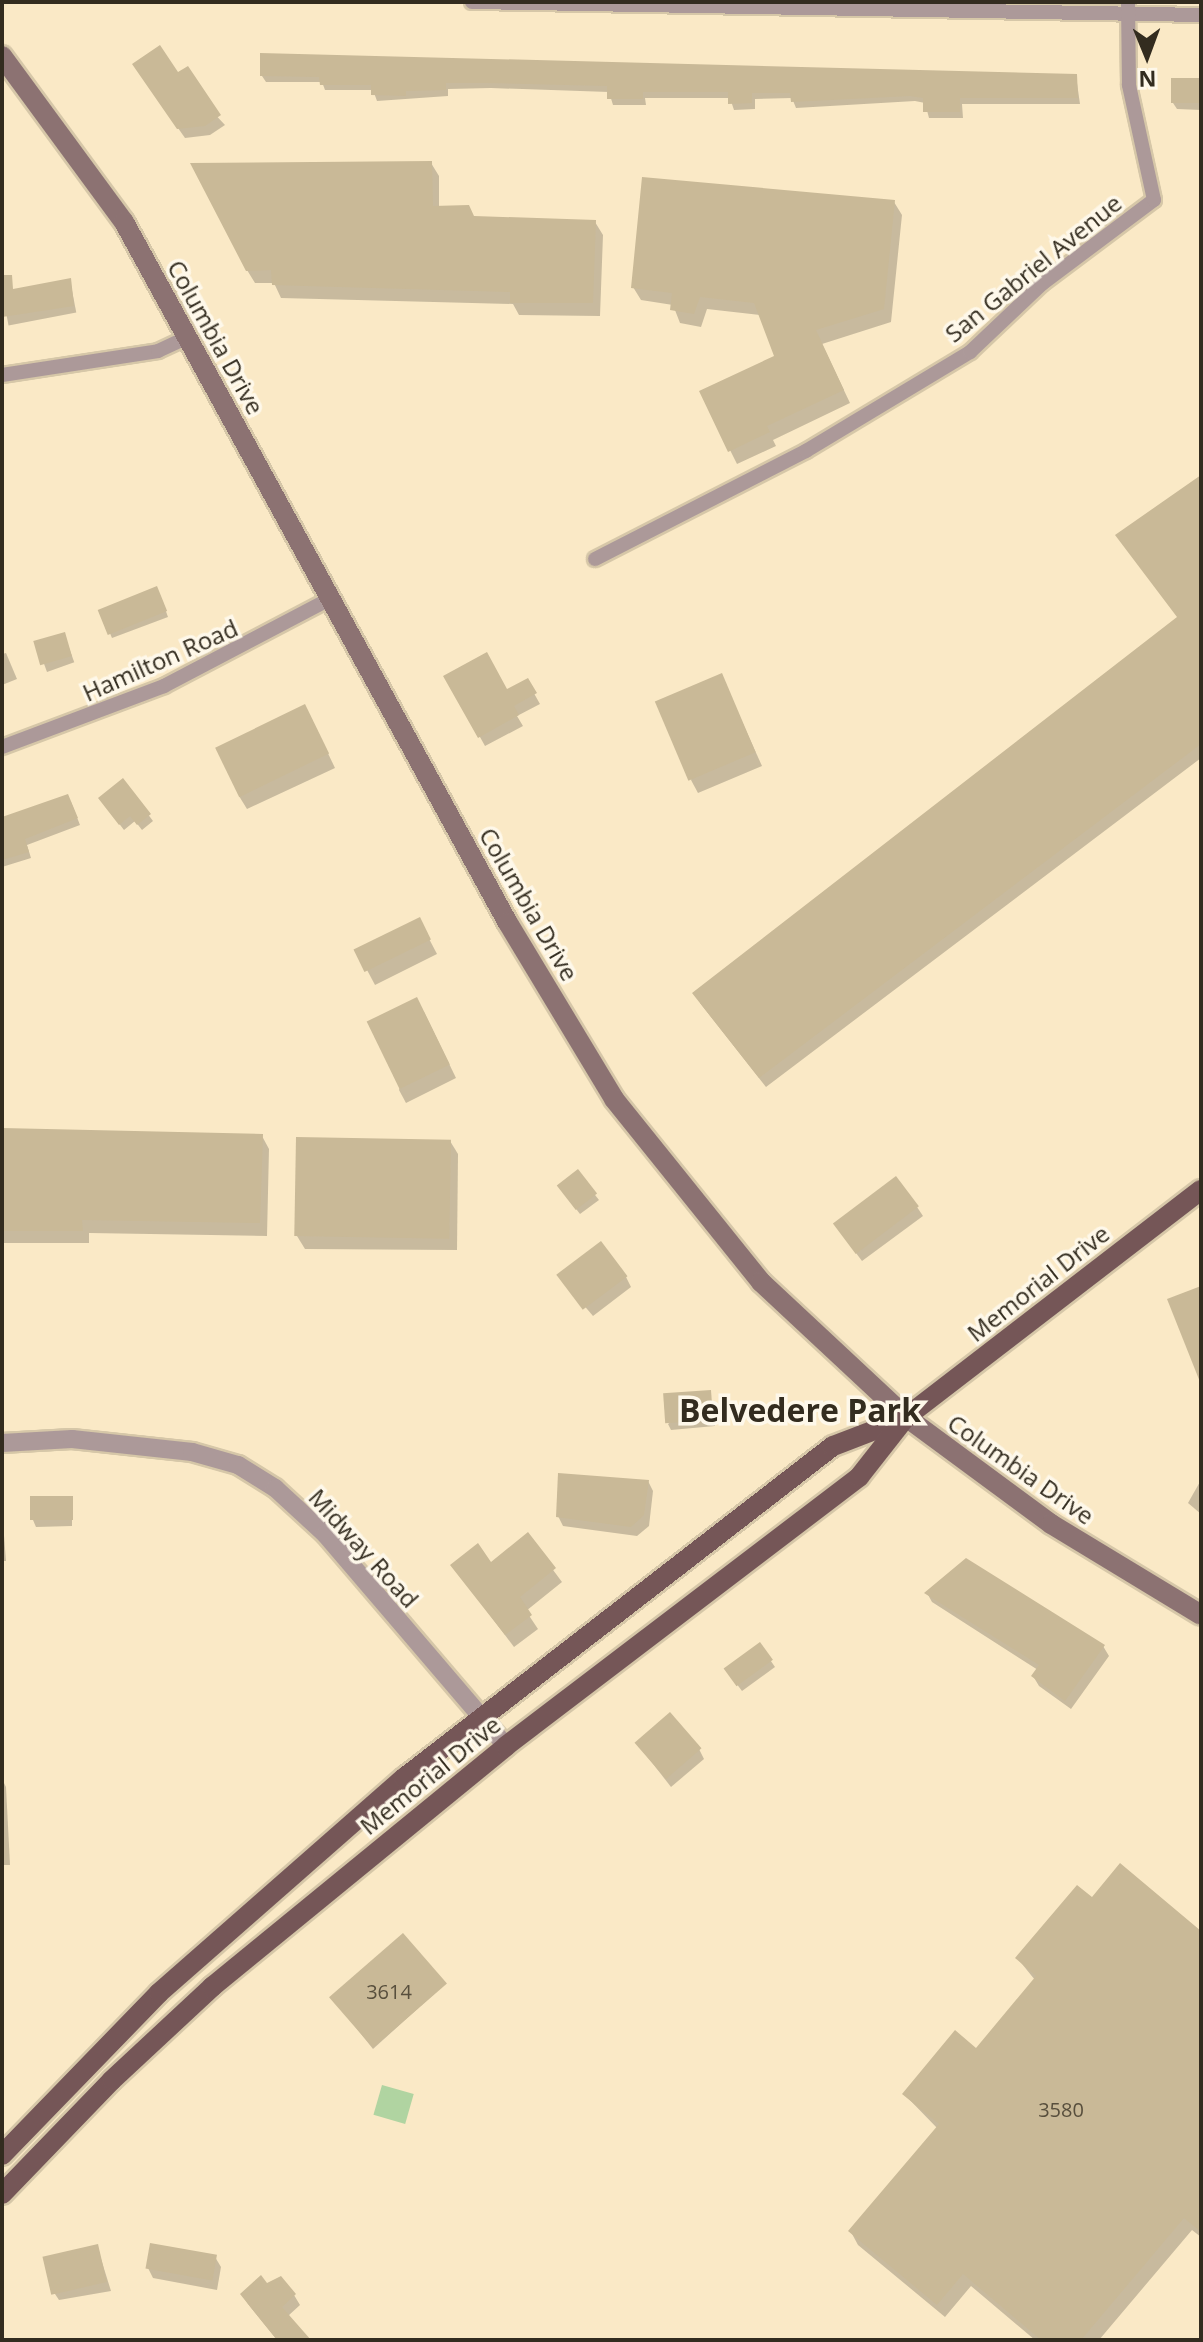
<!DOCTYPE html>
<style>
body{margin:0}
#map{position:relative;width:1203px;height:2342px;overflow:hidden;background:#fae9c6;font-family:"Open Sans",sans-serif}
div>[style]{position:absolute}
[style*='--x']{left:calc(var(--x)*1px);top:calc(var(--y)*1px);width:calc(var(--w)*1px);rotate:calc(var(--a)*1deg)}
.green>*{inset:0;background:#b0d4a1;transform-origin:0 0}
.shadow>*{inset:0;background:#0003;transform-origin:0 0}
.building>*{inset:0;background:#c9b997;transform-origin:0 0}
.roads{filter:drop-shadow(2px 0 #d6c7a8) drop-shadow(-2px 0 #d6c7a8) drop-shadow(0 2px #d6c7a8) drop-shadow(0 -2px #d6c7a8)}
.minor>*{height:14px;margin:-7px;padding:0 7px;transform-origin:7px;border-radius:7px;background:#ac9999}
.tertiary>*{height:18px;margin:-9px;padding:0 9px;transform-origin:9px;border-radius:9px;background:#ac9999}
.secondary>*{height:20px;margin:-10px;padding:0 10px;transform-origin:10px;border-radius:10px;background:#8c7272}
.primary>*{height:20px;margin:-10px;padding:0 10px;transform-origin:10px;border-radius:10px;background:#755657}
span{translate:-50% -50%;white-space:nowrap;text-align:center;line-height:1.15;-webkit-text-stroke:7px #fef8ea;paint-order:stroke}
.number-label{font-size:20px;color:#584f3d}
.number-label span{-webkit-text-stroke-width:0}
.street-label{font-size:24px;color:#332c1f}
.district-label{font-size:32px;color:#332c1f;font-weight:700}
.frame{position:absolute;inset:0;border:4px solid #332c1f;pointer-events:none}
.north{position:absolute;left:1107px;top:16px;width:80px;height:80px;-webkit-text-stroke:6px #fef8ea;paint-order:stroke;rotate:179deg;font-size:22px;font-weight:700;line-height:32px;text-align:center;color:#332c1f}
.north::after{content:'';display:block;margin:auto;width:28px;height:36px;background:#332c1f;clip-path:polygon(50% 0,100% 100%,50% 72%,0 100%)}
</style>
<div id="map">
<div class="green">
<i style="left:382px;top:2085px;width:33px;height:31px;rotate:16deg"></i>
</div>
<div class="shadow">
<i style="clip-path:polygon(140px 74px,178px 75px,225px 125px,210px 135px,185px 138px)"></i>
<i style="clip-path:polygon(262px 76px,1076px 76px,1080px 104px,962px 104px,963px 118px,929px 118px,925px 103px,915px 101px,796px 108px,792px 98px,755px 99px,755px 109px,734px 110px,730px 98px,645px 98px,646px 105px,613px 105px,609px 92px,491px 88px,448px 89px,448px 96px,377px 101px,373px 90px,325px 90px,322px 82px,266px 82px)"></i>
<i style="clip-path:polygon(1201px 81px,1201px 110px,1177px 109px,1173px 103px)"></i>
<i style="clip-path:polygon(431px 163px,439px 176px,439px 208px,474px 218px,595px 222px,603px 235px,600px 316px,519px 315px,513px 304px,281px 298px,274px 283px,255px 283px,247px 270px)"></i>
<i style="clip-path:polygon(894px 202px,902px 215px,891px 322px,822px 344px,850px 403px,773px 440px,776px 446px,737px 464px,701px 392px,776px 357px,760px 315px,707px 309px,701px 327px,680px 323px,673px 305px,641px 300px,633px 287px)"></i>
<i style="left:70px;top:280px;width:33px;height:69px;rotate:79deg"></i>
<i style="clip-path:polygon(1201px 477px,1201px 758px,766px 1087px,700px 1003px,1178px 618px)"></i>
<i style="clip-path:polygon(160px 595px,168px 617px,112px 638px,100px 610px)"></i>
<i style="left:64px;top:634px;width:30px;height:29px;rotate:70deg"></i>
<i style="clip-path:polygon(6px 653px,17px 679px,2px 685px,2px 654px)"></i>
<i style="clip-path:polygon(721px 675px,762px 766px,698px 793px,691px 780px)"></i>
<i style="clip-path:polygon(446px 676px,506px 692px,527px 681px,540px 704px,517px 716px,523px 726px,485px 746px)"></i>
<i style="clip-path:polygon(312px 720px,335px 768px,247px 809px,239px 796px)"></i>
<i style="clip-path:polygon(123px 781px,153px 821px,142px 830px,135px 821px,124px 830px,104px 804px)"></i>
<i style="clip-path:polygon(71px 802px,80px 825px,27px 845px,31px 858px,2px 867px,2px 820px)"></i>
<i style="clip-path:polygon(426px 933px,437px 954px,375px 985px,357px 951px)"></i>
<i style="clip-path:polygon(424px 1012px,456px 1078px,406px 1103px,399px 1090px)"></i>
<i style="clip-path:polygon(2px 1130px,262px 1136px,269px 1149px,267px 1236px,89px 1233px,89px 1243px,2px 1243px)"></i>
<i style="clip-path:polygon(450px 1141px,458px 1154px,457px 1250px,305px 1249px,297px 1236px)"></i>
<i style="clip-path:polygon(577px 1172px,599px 1200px,580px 1214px,563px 1192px)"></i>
<i style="clip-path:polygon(917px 1207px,923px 1216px,862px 1261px,841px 1233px)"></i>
<i style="clip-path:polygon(559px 1276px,626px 1277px,631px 1287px,593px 1316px)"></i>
<i style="clip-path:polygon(710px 1392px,715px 1426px,671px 1430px,668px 1424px)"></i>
<i style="clip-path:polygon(1201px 1480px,1201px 1514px,1188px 1503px)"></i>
<i style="clip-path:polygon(648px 1481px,653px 1491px,649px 1526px,637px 1536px,563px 1526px,558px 1516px)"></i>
<i style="clip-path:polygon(72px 1498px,72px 1526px,36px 1527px,33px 1520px)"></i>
<i style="clip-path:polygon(2px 1509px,6px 1561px,2px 1561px)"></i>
<i style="clip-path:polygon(527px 1535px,562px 1582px,526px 1611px,538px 1629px,514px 1647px,453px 1566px,491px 1565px)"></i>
<i style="clip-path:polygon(927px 1593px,1103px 1646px,1109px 1656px,1071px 1709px,1039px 1686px,1033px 1676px,1038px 1670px,932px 1602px)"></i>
<i style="clip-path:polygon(760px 1645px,775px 1667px,742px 1691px,730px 1675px)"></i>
<i style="clip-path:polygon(636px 1742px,699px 1749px,704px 1759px,671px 1787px)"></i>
<i style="clip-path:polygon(2px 1779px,6px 1787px,10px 1865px,2px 1865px)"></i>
<i style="clip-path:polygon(1092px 1900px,1201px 1933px,1201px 2237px,1192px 2230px,1099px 2340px,1035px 2340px,971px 2286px,945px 2317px,858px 2245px,851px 2232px,938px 2129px,904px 2094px,976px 2050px,1035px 1980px,1018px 1959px)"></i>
<i style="clip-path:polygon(445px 1984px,373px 2049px,334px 2000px)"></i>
<i style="clip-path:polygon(97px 2246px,111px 2291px,59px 2300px,53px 2291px)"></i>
<i style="clip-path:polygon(215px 2257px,221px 2267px,217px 2290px,153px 2278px,148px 2268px)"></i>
<i style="clip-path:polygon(267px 2286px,294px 2295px,300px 2305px,288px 2316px,307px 2340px,277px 2340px,248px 2304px,242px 2295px)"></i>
</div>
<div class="building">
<i style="clip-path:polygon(160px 45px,178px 72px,188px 66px,221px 115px,205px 126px,177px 129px,132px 64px)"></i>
<i style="clip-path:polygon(260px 53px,1077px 74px,1078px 98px,960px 98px,960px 112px,923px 112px,923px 98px,910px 96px,791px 102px,790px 93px,752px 93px,752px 103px,728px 104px,728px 92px,643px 92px,643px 99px,607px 99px,607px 86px,487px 83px,446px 83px,446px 90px,406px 91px,406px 96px,371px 95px,371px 85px,320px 85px,319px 77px,260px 76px)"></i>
<i style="left:1201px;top:78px;width:25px;height:30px;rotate:90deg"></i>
<i style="clip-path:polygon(432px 161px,433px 206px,469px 205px,474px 216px,596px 220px,593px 303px,510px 303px,510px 292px,272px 285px,271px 270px,246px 271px,190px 163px)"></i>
<i style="clip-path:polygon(642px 177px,895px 200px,884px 309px,816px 330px,844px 390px,767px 426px,770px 432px,728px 452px,699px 391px,774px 356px,754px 303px,700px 297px,694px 314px,670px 310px,672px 293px,631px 288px)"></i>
<i style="clip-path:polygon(2px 275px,12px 275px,13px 289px,71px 278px,74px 306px,2px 317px)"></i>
<i style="clip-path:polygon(1201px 475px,1201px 744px,759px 1078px,692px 993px,1177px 617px,1115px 535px)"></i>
<i style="left:157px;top:586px;width:27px;height:64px;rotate:68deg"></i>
<i style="left:65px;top:632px;width:25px;height:33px;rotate:74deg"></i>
<i style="clip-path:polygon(487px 652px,507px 689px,528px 678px,537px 693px,514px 706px,519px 715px,478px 738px,443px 676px)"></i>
<i style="left:722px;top:673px;width:86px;height:73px;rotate:67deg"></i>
<i style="left:305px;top:704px;width:55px;height:100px;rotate:64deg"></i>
<i style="clip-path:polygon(123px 778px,151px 814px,137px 825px,130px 816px,119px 825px,98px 798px)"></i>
<i style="clip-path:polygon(68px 794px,78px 818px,25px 839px,29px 852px,2px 860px,2px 817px)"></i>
<i style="left:420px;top:917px;width:25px;height:74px;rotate:64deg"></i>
<i style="left:417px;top:997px;width:75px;height:56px;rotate:64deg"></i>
<i style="clip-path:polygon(2px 1128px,263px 1134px,260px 1223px,82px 1220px,83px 1231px,2px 1231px)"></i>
<i style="left:296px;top:1137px;width:155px;height:99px;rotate:1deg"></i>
<i style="left:578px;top:1169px;width:31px;height:27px;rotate:52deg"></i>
<i style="left:896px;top:1176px;width:38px;height:79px;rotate:53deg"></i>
<i style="left:601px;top:1241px;width:44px;height:56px;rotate:53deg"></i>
<i style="clip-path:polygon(1201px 1286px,1201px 1382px,1200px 1382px,1167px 1299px)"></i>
<i style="left:711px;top:1390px;width:30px;height:48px;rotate:86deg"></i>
<i style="clip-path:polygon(558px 1473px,649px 1480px,644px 1515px,631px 1527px,556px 1517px)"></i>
<i style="left:73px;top:1496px;width:24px;height:43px;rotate:90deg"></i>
<i style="clip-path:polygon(528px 1532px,556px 1568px,520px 1597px,532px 1615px,505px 1635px,450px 1565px,478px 1543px,491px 1562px)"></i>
<i style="clip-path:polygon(966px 1558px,1105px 1645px,1065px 1701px,1031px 1676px,1039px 1665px,924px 1593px)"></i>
<i style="left:760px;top:1642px;width:22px;height:45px;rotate:54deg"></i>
<i style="left:670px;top:1712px;width:48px;height:47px;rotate:49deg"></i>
<i style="clip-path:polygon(1120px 1863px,1201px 1931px,1201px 2232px,1184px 2218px,1081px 2340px,1041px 2340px,963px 2274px,937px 2305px,848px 2231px,939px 2124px,902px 2094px,955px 2030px,976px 2048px,1036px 1976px,1015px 1958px,1077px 1885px,1092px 1897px)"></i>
<i style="left:403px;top:1933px;width:67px;height:98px;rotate:49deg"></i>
<i style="left:150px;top:2243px;width:68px;height:26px;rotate:10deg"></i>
<i style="left:98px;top:2244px;width:39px;height:57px;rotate:77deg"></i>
<i style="clip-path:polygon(261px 2275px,267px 2283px,281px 2276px,296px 2294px,282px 2307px,311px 2340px,277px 2340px,240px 2294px)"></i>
</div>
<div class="roads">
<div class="minor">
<i style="--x:472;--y:2;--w:729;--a:1.02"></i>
<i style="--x:2;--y:375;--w:158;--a:-8.7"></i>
<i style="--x:158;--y:351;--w:31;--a:-25"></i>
<i style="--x:595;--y:559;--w:237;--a:-27.1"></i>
<i style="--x:806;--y:451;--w:192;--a:-31.1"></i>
<i style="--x:970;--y:352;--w:99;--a:-43.4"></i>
<i style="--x:1042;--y:284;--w:140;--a:-36.9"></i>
<i style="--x:1154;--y:200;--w:118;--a:-102.3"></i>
<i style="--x:1129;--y:85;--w:83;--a:-90.7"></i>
<i style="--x:2;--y:747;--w:173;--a:-20.6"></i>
<i style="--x:164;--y:686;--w:187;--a:-27.7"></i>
</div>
<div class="tertiary">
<i style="--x:2;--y:1443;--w:70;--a:-3.3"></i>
<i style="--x:72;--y:1439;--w:121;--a:6.2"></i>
<i style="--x:192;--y:1452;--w:48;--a:15.8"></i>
<i style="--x:238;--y:1465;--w:44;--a:31.9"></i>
<i style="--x:275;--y:1488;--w:68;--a:42.6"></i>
<i style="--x:325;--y:1534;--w:279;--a:49.5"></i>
</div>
<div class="secondary">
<i style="--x:2;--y:56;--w:206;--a:53.7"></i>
<i style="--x:124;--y:222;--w:799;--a:61.29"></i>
<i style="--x:508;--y:923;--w:205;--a:58.9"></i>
<i style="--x:614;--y:1099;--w:235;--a:51.2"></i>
<i style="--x:761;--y:1282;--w:198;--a:43"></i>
<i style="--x:906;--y:1417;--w:180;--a:36.4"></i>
<i style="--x:1051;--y:1524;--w:175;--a:31.2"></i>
</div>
<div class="primary">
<i style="--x:2;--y:2155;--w:226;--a:-45.9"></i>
<i style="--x:159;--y:1993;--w:326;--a:-41.3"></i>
<i style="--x:404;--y:1778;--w:542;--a:-37.74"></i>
<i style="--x:833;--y:1446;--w:78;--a:-21"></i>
<i style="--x:2;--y:2194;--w:158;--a:-46"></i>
<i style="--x:112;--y:2080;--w:137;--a:-42.9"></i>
<i style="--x:212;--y:1987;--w:380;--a:-39.3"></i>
<i style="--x:506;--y:1746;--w:444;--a:-37.3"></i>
<i style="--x:859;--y:1477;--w:76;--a:-51.9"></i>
<i style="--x:906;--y:1417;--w:372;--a:-37.6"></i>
</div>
</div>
<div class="number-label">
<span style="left:389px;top:1991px">3614</span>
<span style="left:1061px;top:2109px">3580</span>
</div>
<div class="street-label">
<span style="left:1033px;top:268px;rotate:-39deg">San Gabriel Avenue</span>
<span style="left:216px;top:337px;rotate:61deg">Columbia Drive</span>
<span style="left:160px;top:660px;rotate:-24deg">Hamilton Road</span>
<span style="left:529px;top:904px;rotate:60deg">Columbia Drive</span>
<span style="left:1038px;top:1283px;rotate:-38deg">Memorial Drive</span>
<span style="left:1021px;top:1469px;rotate:35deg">Columbia Drive</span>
<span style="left:364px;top:1548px;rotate:48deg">Midway Road</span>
<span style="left:430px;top:1775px;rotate:-39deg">Memorial Drive</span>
</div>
<div class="district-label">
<span style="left:800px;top:1410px">Belvedere Park</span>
</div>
<div class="frame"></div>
<div class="north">N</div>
</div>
